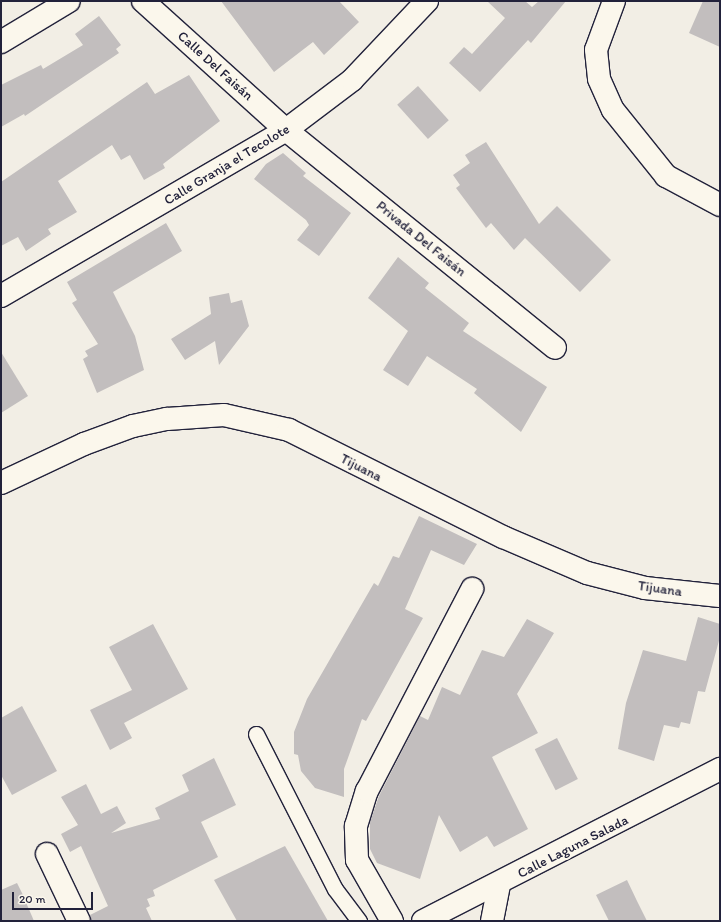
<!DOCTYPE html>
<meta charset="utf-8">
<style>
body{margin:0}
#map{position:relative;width:721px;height:922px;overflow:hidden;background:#f2eee5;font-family:Itim,sans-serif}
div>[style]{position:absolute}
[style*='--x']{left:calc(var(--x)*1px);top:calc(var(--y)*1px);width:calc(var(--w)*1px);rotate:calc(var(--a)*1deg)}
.building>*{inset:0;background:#c2bebe;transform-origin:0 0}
.roads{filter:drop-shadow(1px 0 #22223b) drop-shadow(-1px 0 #22223b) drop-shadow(0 1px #22223b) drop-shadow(0 -1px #22223b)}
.lane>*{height:15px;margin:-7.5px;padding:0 7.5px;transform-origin:7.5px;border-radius:7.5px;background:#fbf7ec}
.street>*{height:22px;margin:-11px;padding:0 11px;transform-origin:11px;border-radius:11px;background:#fbf7ec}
.secondary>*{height:22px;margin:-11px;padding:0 11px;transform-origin:11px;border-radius:11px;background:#fbf7ec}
span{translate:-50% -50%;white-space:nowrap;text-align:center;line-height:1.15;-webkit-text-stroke:4px #fbf7ec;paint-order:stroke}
.street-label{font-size:14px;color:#22223b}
.frame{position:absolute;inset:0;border:2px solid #22223b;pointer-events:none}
.scale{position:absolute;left:12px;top:892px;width:81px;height:18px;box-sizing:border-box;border:2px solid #22223b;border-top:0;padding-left:5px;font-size:12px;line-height:14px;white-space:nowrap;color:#22223b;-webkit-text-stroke:3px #fbf7ec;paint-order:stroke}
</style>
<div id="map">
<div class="building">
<i style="clip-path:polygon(221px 1px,339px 1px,359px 22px,324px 55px,313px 42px,274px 72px)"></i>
<i style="clip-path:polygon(487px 1px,525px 1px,532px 7px,539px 1px,566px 1px,531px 43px,528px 40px,480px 92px,449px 63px,464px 47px,472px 54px,505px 18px)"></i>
<i style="clip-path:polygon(703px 1px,720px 1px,720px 47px,689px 33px)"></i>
<i style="clip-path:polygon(99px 16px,121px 45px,116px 49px,119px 53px,25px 116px,24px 114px,1px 127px,1px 85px,41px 65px,43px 69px,83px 45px,75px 34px)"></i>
<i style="clip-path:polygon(189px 75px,220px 121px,163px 164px,165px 168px,144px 180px,130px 155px,121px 160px,112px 145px,58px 181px,77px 212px,48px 229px,51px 234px,26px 251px,18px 237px,1px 246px,1px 182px,147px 82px,155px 94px)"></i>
<i style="left:418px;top:86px;width:46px;height:28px;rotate:48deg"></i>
<i style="clip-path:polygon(486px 142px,539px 224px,557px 206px,611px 260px,580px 292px,525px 238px,514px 250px,491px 223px,486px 228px,456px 188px,460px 185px,453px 175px,470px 163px,465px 155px)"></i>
<i style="clip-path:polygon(283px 153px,306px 173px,303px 176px,351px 213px,319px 256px,297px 240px,309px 225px,306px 220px,254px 179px,266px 164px)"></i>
<i style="clip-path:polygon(166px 223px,182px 251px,113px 292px,135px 336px,144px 370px,97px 393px,83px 359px,88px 356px,85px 351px,98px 344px,72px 303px,77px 300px,67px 282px)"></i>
<i style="clip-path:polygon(398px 257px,429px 283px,425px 288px,469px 323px,463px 331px,547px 387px,521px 432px,474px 393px,477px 389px,427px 356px,408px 386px,383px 370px,408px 331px,368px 298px)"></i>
<i style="clip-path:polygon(229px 293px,231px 303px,242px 300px,249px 326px,219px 365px,215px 341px,185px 360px,171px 339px,211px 314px,209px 297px)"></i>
<i style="clip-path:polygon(1px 352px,28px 396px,1px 413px)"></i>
<i style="clip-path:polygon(419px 516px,477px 544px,464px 565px,431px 550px,405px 609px,423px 618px,366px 721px,362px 719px,344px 769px,344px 797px,315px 788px,301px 771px,298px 755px,294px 754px,294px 732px,307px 699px,374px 583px,378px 586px,393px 556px,399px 558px)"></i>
<i style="clip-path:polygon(698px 617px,720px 624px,720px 637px,705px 692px,698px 691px,690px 724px,681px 722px,679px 728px,664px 725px,654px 761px,618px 749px,626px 703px,643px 650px,686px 661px)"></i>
<i style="clip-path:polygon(527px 619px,554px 633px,517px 694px,538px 733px,492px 757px,528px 829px,494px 847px,487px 836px,460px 852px,439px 815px,420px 879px,377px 863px,370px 849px,370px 822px,379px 796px,420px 716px,428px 720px,442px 687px,460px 695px,482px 650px,504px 657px)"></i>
<i style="clip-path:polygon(153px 624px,188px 689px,124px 723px,132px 738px,110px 750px,90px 710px,132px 690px,109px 647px)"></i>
<i style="clip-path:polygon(22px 706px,57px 771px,12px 795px,1px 775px,1px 718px)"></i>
<i style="left:557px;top:738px;width:46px;height:25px;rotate:63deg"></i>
<i style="clip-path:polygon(214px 758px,236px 805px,201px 822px,218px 857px,153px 890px,155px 896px,147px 899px,150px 906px,146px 908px,152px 921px,91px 921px,90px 915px,108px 906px,81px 846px,70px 852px,61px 834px,78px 825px,61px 797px,86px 784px,101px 814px,117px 806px,126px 823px,111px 833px,160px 819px,155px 808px,189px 791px,182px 775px)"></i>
<i style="clip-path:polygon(285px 846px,328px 921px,237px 921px,214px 880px)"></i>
<i style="clip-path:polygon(627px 880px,637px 901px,647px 921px,609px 921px,596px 895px)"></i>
<i style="clip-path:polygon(17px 883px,22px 893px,34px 921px,1px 921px,1px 890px)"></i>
</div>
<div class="roads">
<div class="lane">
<i style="--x:256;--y:734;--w:174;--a:63"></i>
<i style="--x:335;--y:889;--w:40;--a:53"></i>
</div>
<div class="street">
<i style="--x:143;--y:1;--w:193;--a:42.1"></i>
<i style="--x:286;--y:130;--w:346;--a:39"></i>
<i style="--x:614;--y:1;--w:52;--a:110.2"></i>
<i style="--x:596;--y:50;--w:29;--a:84"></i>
<i style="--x:599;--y:79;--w:34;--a:66"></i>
<i style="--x:613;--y:110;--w:85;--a:51.2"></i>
<i style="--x:666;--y:176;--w:61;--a:28.2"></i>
<i style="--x:1;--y:42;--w:79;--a:-31.1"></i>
<i style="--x:1;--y:296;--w:330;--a:-30.2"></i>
<i style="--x:286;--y:130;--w:83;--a:-37.1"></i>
<i style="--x:352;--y:80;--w:109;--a:-46.5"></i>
<i style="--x:47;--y:854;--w:74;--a:64.5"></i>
<i style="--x:392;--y:921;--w:70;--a:-119.8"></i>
<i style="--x:357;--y:860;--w:34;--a:-92"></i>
<i style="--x:356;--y:826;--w:37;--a:-73"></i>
<i style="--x:367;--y:791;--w:228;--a:-62.5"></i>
<i style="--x:423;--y:921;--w:334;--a:-27.1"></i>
<i style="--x:492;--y:921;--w:37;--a:-79"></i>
</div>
<div class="secondary">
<i style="--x:1;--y:483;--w:92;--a:-25.2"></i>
<i style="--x:84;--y:444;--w:52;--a:-20.2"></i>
<i style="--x:133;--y:426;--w:35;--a:-12"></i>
<i style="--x:167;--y:419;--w:57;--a:-4"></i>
<i style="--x:224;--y:415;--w:67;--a:13"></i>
<i style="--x:289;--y:430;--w:239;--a:26.6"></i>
<i style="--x:503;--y:537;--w:91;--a:23.2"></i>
<i style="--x:587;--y:573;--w:60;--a:14.5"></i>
<i style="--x:645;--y:588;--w:75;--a:6.1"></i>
</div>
</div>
<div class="street-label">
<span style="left:215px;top:66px;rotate:42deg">Calle Del Faisán</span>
<span style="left:227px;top:165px;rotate:-31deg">Calle Granja el Tecolote</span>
<span style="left:421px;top:239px;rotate:39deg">Privada Del Faisán</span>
<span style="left:361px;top:468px;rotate:27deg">Tijuana</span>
<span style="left:660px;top:589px;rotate:8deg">Tijuana</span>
<span style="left:573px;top:847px;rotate:-27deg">Calle Laguna Salada</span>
</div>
<div class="frame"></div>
<div class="scale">20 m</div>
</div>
